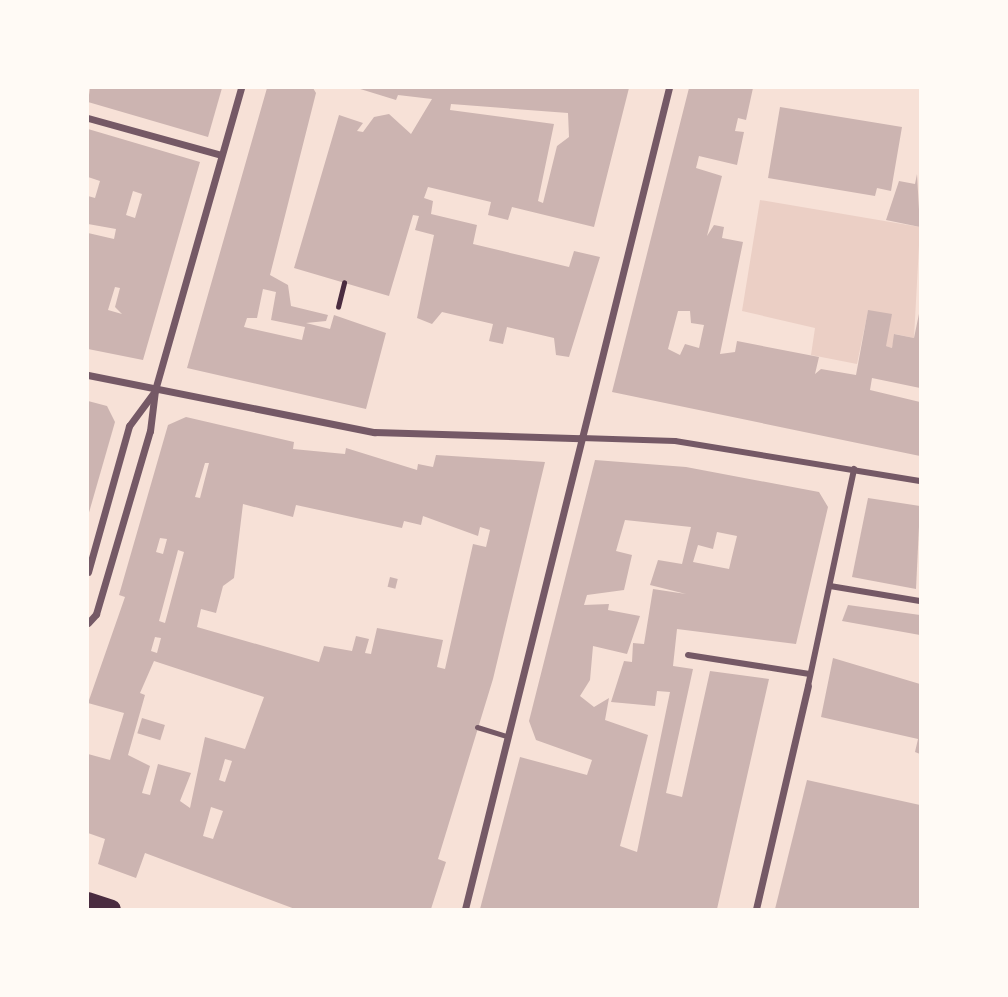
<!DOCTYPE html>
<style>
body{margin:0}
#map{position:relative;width:1008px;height:997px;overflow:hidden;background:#f7e1d7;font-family:Ubuntu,sans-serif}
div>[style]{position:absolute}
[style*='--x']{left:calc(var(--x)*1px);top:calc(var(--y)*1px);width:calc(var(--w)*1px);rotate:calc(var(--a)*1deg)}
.green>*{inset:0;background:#ebcfc5}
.building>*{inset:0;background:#ccb4b1;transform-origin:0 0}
.path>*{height:4.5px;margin:-2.25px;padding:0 2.25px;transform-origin:2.25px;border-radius:2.25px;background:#4a2c40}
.service>*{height:5px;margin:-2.5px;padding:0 2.5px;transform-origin:2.5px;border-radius:2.5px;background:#755966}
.pedestrian>*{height:6px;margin:-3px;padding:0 3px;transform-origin:3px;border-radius:3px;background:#755966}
.minor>*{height:7px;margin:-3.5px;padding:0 3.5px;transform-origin:3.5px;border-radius:3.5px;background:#755966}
.primary>*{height:18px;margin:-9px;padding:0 9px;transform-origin:9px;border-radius:9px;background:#4a2c40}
span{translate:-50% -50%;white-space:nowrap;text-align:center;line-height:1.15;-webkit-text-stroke:5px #fffaf5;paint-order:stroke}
.frame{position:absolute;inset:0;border:89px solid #fffaf5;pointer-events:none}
</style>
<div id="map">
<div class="green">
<i style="clip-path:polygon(760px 200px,920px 227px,914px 338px,895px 334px,892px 348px,886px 346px,868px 311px,857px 364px,811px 355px,815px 328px,742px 311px)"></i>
</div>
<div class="building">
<i style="clip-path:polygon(90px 88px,222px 88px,208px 137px,88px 102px)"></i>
<i style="clip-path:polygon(evenodd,267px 88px,313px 88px,316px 93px,270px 275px,288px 285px,291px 306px,328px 315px,326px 321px,306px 323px,330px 329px,334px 315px,386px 333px,366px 409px,187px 368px,267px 88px,263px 289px,276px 292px,271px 320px,305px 327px,302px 340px,244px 327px,247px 318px,257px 318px,263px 289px)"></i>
<i style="clip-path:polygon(evenodd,357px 88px,629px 88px,594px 227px,512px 207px,508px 220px,488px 215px,491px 202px,428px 187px,424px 198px,433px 201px,431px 214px,477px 225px,473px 244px,569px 267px,574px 251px,600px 257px,569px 357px,556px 355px,554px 338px,507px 327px,503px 344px,489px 341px,493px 324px,442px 312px,432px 324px,417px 318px,434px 235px,415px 230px,419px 216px,413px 215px,389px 296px,294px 268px,339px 115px,363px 123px,357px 131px,363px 132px,374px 117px,389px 114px,411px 134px,432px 99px,398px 95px,396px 100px,357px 88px,451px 104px,568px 113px,569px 137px,557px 146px,543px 203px,538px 201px,554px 124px,450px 110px,451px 104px)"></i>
<i style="clip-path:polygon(evenodd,689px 88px,753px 88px,746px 120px,738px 118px,735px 131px,744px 132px,737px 165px,699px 156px,696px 168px,722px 176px,707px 236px,714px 225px,724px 227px,722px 238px,743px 242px,720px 354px,735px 352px,737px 341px,819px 357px,815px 374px,821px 369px,856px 375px,868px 310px,892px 314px,886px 346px,892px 348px,894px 334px,914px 338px,920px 309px,920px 388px,872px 378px,870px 390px,920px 402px,920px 456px,612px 392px,689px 88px,678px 311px,690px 311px,691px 323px,704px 325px,699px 348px,685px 344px,680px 355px,668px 349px,678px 311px)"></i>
<i style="clip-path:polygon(780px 107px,902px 127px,891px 191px,877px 188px,875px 196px,768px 178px)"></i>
<i style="clip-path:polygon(evenodd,88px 129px,200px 162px,143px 360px,88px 349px,88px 233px,114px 239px,116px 229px,88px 224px,88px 196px,95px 198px,100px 181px,88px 177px,88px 129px,133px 191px,142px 194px,135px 218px,126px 215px,133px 191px,88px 129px,115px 287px,120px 288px,115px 307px,122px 314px,108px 310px,115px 287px)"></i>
<i style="clip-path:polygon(917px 174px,920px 227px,886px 220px,899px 181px,915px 184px)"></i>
<i style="clip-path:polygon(88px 401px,107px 406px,115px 422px,88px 516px)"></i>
<i style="clip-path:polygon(evenodd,186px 417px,294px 442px,293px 449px,345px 454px,346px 448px,417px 470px,418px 464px,433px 467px,436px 455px,545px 462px,493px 679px,438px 859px,446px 862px,431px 909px,295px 909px,145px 853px,136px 878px,98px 864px,105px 839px,88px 833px,88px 754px,110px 760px,124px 713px,88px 703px,125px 597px,119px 595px,168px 425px,186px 417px,205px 463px,209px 463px,200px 498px,195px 497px,205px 463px,186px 417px,243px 504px,293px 517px,296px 505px,402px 528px,404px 521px,421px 525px,423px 516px,478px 536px,480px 527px,490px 530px,486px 547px,473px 544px,445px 669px,437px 667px,443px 640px,377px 628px,371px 654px,365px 653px,369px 639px,356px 636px,352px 651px,324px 646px,319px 662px,197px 627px,201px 609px,216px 613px,223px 586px,234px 578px,243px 504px,186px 417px,160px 538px,167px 539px,163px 554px,156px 552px,160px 538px,186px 417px,178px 550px,184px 552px,165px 623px,159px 621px,178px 550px,186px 417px,155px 637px,161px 638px,157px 653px,151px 651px,155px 637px,186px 417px,154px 661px,264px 697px,245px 749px,205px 737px,190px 808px,180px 801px,191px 773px,158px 764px,150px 795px,142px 793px,150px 766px,128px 755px,145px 695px,140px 693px,154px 661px,186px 417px,225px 759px,232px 761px,225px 782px,219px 780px,225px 759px,186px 417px,211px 807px,223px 811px,213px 839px,203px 836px,211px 807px)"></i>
<i style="clip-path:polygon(evenodd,595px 460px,686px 467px,819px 492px,828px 507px,796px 644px,677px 629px,673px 666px,693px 669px,666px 793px,682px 797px,710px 671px,769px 679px,717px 909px,480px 909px,520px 757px,587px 775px,592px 760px,536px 740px,529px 721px,595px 460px,625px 520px,691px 527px,682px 564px,658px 560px,650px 585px,686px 594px,653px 589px,644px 644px,633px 643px,632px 662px,624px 661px,611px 702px,655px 706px,657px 691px,670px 692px,637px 852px,620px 846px,648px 735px,605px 720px,609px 698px,594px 707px,580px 696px,590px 680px,593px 646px,627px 654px,640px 616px,608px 610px,609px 604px,584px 605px,587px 595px,624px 590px,632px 555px,616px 551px,625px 520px,595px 460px,717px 532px,737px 536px,729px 569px,693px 562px,698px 545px,713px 549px,717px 532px)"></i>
<i style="clip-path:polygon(868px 498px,920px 506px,916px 589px,852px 577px)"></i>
<i style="left:390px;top:577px;width:8px;height:10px;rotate:14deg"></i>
<i style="clip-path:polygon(848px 605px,920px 615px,920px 635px,842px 621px)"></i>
<i style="clip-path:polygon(833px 658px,920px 684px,920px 754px,915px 752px,918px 739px,821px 717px)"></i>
<i style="left:142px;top:718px;width:24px;height:16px;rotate:17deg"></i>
<i style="clip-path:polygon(807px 780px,920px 805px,920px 909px,775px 909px)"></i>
</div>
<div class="path">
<i style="--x:338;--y:307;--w:25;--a:-76"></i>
</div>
<div class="service">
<i style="--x:477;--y:727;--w:31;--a:17"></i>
</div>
<div class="pedestrian">
<i style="--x:581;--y:438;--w:94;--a:1.8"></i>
<i style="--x:675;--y:441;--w:248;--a:9.3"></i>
<i style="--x:830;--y:586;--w:91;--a:9.5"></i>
<i style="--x:688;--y:655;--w:123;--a:8.9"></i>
<i style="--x:808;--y:686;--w:222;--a:-78"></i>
</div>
<div class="minor">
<i style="--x:88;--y:118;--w:138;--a:15.5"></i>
<i style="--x:88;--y:375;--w:292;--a:11.3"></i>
<i style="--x:374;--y:432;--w:207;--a:1.7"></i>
<i style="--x:88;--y:572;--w:152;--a:-74.3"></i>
<i style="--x:129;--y:426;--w:44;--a:-53.4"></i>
<i style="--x:88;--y:623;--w:12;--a:-48"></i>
<i style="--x:96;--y:614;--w:191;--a:-73.6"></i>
<i style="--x:150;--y:431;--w:41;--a:-83"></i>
<i style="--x:155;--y:390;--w:314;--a:-74.1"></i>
<i style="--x:465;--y:909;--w:846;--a:-76.05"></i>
<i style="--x:756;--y:909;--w:229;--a:-76.9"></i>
</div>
<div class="primary">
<i style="--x:88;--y:901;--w:25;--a:18"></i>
</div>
<div class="frame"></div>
</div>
